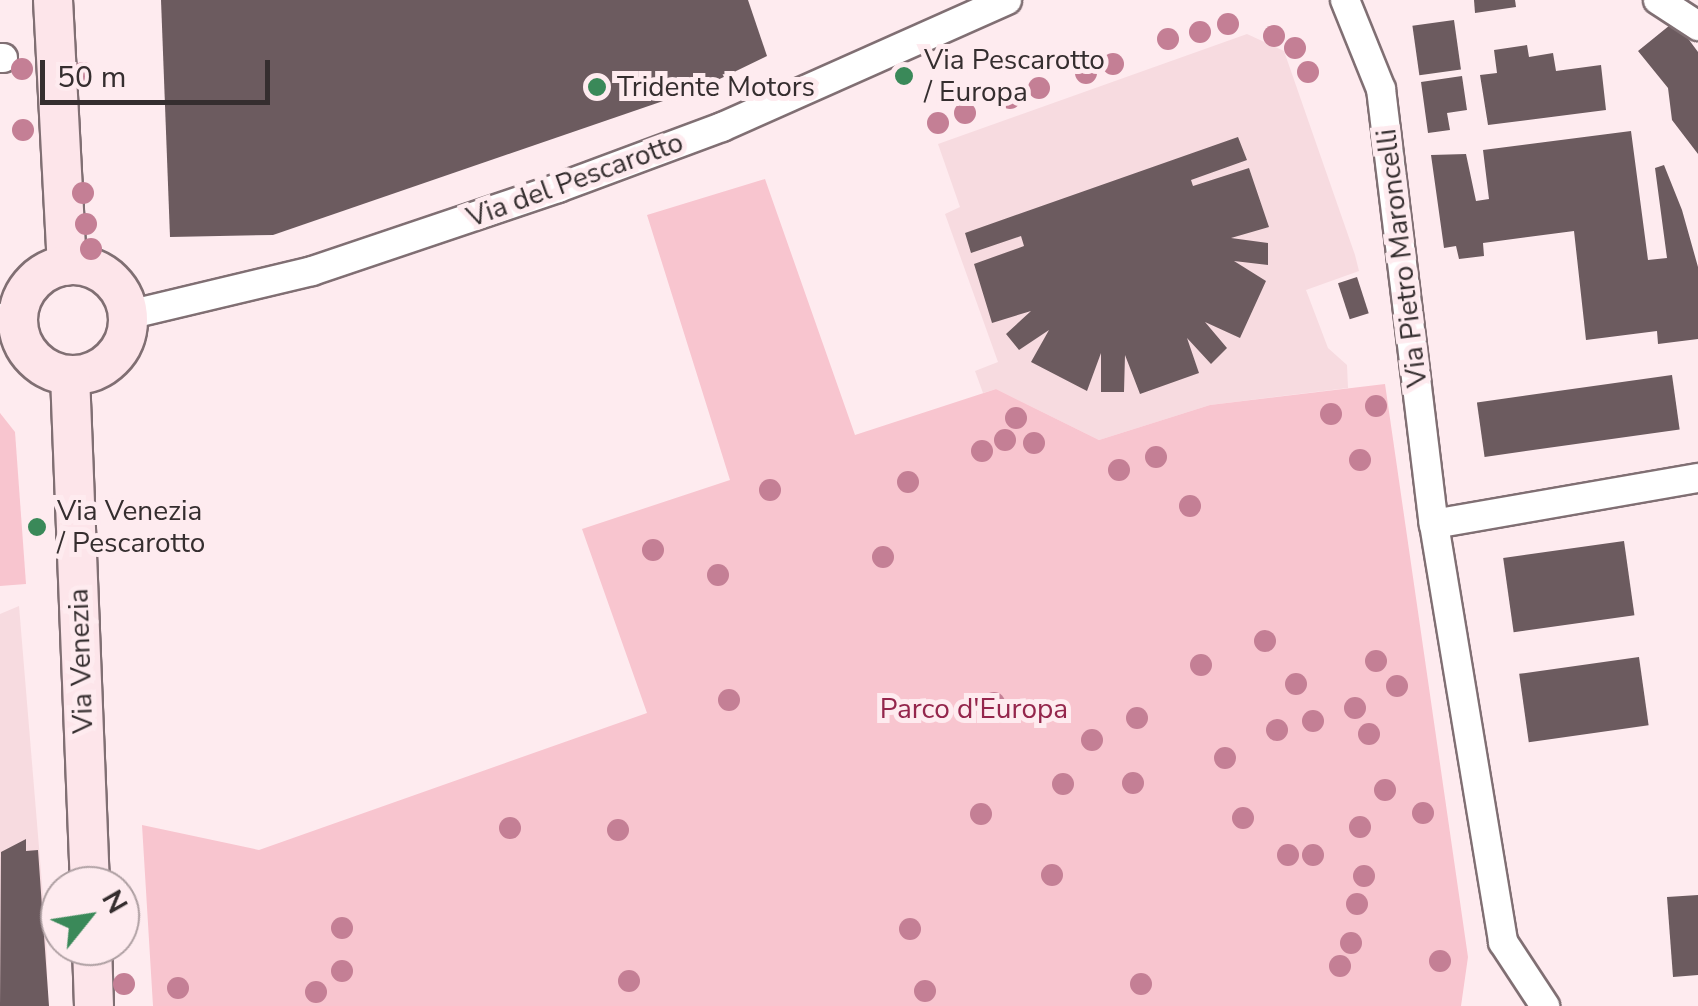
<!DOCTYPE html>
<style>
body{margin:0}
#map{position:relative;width:1698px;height:1006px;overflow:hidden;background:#feebef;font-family:"Nunito Sans",sans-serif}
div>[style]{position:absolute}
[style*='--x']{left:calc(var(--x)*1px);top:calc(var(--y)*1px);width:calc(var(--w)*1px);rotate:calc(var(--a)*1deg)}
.built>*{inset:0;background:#f7dbe0}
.green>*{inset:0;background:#f8c5cf}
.building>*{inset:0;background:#6c5b5f;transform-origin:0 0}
.roads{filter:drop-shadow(2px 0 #806f73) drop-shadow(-2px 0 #806f73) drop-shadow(0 2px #806f73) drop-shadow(0 -2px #806f73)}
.lane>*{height:14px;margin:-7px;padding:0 7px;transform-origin:7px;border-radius:7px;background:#fff}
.street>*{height:28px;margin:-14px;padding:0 14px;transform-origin:14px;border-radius:14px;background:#fff}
.secondary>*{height:38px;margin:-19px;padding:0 19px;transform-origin:19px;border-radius:19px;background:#fde5ea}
.secondary>.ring{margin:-19px;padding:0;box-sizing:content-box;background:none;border:38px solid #fde5ea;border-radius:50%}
.trees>*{width:22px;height:22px;margin:-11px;border-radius:50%;background:#c47f95}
.dots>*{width:28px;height:28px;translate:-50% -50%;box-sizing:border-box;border:5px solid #feebef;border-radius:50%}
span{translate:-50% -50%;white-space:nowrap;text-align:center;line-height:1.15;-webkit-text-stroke:10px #feebef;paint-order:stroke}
.poi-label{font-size:28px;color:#352e2f}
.left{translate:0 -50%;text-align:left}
.street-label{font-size:28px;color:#352e2f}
.park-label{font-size:28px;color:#94264c}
.north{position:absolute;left:40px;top:866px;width:100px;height:100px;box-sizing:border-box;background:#feebef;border:2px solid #ae9fa2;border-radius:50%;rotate:60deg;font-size:28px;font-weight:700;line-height:40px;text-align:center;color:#352e2f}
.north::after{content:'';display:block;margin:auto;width:35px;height:45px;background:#3a8959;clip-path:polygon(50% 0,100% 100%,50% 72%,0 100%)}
.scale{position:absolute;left:40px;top:60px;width:230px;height:45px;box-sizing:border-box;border:5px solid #352e2f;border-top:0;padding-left:12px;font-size:30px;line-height:35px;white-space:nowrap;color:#352e2f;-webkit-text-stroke:8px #feebef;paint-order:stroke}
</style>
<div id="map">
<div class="built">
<i style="clip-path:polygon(1247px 34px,1284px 51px,1355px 255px,1359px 271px,1306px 290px,1328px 348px,1347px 365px,1348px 388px,1210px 405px,1099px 440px,996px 389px,983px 393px,975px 371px,998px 362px,945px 214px,960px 207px,938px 144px)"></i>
<i style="clip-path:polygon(19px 606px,46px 932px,48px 1006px,0 1006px,0 614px)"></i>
</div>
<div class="green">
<i style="clip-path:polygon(765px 179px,855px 435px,996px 389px,1099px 440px,1210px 405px,1385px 384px,1468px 957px,1461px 1006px,153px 1006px,142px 825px,259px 850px,647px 713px,582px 529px,730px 480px,647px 215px)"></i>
<i style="clip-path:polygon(0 413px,15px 432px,26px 584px,0 586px)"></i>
</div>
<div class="building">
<i style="clip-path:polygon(161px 0,748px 0,767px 56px,701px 88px,273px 235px,170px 237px)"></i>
<i style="clip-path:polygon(1474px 0,1515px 0,1516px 7px,1475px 13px)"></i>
<i style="left:1454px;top:20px;width:50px;height:42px;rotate:82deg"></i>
<i style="clip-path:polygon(1675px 21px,1698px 52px,1698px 154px,1672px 120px,1668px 88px,1638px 51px)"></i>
<i style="clip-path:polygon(1527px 45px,1529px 57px,1553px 53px,1556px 71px,1601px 65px,1606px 110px,1488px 125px,1480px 75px,1497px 73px,1494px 50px)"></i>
<i style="clip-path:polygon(1462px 76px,1467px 110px,1447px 113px,1450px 130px,1428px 133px,1421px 82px)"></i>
<i style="clip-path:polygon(1631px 131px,1648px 260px,1667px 258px,1655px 168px,1664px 165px,1682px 210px,1698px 267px,1698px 339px,1658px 344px,1657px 331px,1586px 340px,1574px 231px,1483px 243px,1484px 256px,1459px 259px,1456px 246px,1444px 248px,1431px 155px,1466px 154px,1476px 201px,1489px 199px,1483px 150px)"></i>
<i style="clip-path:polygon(1238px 137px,1247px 160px,1191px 180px,1193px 186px,1249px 168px,1269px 227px,1231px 238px,1268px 243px,1268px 265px,1234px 261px,1266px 281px,1240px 338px,1205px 322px,1227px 348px,1211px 364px,1187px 338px,1199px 373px,1140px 394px,1125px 355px,1124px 392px,1101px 392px,1101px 353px,1087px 391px,1031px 362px,1049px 330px,1019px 350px,1006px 334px,1031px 311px,992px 323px,974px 264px,1024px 246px,1021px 236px,971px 253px,965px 233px)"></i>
<i style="left:1357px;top:277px;width:38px;height:20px;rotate:72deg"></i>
<i style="left:1672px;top:375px;width:55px;height:197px;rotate:82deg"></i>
<i style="left:1624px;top:541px;width:75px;height:122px;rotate:82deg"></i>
<i style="left:1639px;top:657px;width:69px;height:121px;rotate:82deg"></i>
<i style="clip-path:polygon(26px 839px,26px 851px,38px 850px,49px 1006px,0 1006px,1px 852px)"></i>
<i style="clip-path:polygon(1698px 895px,1698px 975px,1673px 977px,1667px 897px)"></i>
</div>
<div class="roads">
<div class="lane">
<i style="--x:0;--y:311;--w:18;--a:13"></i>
</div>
<div class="street">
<i style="--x:1345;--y:0;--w:96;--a:68"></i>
<i style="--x:1381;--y:89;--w:438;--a:83.1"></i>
<i style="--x:1434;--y:524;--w:424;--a:80.6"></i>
<i style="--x:1503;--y:942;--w:77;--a:56.7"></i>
<i style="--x:1658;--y:0;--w:48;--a:33"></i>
<i style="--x:0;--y:58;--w:3;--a:0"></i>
<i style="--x:128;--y:315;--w:189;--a:-13.4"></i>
<i style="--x:312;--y:271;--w:260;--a:-18.6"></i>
<i style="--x:558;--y:188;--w:175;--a:-20.4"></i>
<i style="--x:722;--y:127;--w:312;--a:-24"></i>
<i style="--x:1434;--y:524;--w:268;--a:-9.9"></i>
</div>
<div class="secondary">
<i style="--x:53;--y:0;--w:266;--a:87"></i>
<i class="ring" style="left:18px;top:265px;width:72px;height:72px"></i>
<i style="--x:70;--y:375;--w:511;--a:87.76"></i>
<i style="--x:92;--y:946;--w:60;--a:88.1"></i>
</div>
</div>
<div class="trees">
<i style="left:1228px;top:24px"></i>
<i style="left:1200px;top:32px"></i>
<i style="left:1274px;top:36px"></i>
<i style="left:1168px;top:39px"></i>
<i style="left:1295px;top:48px"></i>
<i style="left:1113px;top:64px"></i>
<i style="left:22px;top:69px"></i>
<i style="left:1308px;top:72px"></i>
<i style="left:83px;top:73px"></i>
<i style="left:1086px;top:73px"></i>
<i style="left:1039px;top:88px"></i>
<i style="left:1010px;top:98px"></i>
<i style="left:965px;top:113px"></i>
<i style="left:938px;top:123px"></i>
<i style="left:23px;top:130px"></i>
<i style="left:83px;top:193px"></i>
<i style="left:86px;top:224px"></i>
<i style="left:91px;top:249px"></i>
<i style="left:1376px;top:406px"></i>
<i style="left:1331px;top:414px"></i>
<i style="left:1016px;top:418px"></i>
<i style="left:1005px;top:440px"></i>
<i style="left:1034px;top:443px"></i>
<i style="left:982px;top:451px"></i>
<i style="left:1156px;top:457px"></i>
<i style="left:1360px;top:460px"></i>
<i style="left:1119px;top:470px"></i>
<i style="left:908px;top:482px"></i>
<i style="left:770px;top:490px"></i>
<i style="left:1190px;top:506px"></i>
<i style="left:653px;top:550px"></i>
<i style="left:883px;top:557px"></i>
<i style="left:718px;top:575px"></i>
<i style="left:1265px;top:641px"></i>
<i style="left:1376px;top:661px"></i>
<i style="left:1201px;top:665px"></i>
<i style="left:1296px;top:684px"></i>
<i style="left:1397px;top:686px"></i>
<i style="left:729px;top:700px"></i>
<i style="left:994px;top:703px"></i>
<i style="left:1355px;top:708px"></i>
<i style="left:1137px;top:718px"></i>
<i style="left:1313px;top:721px"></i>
<i style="left:1277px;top:730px"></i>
<i style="left:1369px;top:734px"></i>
<i style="left:1092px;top:740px"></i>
<i style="left:1225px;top:758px"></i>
<i style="left:1133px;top:783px"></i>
<i style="left:1063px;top:784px"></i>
<i style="left:1385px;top:790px"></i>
<i style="left:1423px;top:813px"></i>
<i style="left:981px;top:814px"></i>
<i style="left:1243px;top:818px"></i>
<i style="left:1360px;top:827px"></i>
<i style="left:510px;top:828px"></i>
<i style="left:618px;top:830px"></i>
<i style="left:1288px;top:855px"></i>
<i style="left:1313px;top:855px"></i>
<i style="left:1052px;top:875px"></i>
<i style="left:1364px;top:876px"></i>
<i style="left:1357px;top:904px"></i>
<i style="left:342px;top:928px"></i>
<i style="left:910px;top:929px"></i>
<i style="left:1351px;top:943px"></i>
<i style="left:1440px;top:961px"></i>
<i style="left:1340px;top:966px"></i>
<i style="left:342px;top:971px"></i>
<i style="left:629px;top:981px"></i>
<i style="left:124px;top:984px"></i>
<i style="left:1141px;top:984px"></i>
<i style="left:178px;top:988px"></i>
<i style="left:925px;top:991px"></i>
<i style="left:316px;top:992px"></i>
</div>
<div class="dots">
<i style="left:904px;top:76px;background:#3a8959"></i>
<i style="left:597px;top:87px;background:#3a8959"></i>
<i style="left:37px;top:527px;background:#3a8959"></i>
</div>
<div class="poi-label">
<span class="left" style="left:924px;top:76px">Via Pescarotto<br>/ Europa</span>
<span class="left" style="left:617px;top:87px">Tridente Motors</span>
<span class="left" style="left:57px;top:527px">Via Venezia<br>/ Pescarotto</span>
</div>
<div class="street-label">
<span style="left:575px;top:180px;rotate:-20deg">Via del Pescarotto</span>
<span style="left:1402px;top:258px;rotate:-97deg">Via Pietro Maroncelli</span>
<span style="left:81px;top:661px;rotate:-92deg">Via Venezia</span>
</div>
<div class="park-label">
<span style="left:974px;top:709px">Parco d'Europa</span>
</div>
<div class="north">N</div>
<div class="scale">50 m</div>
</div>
